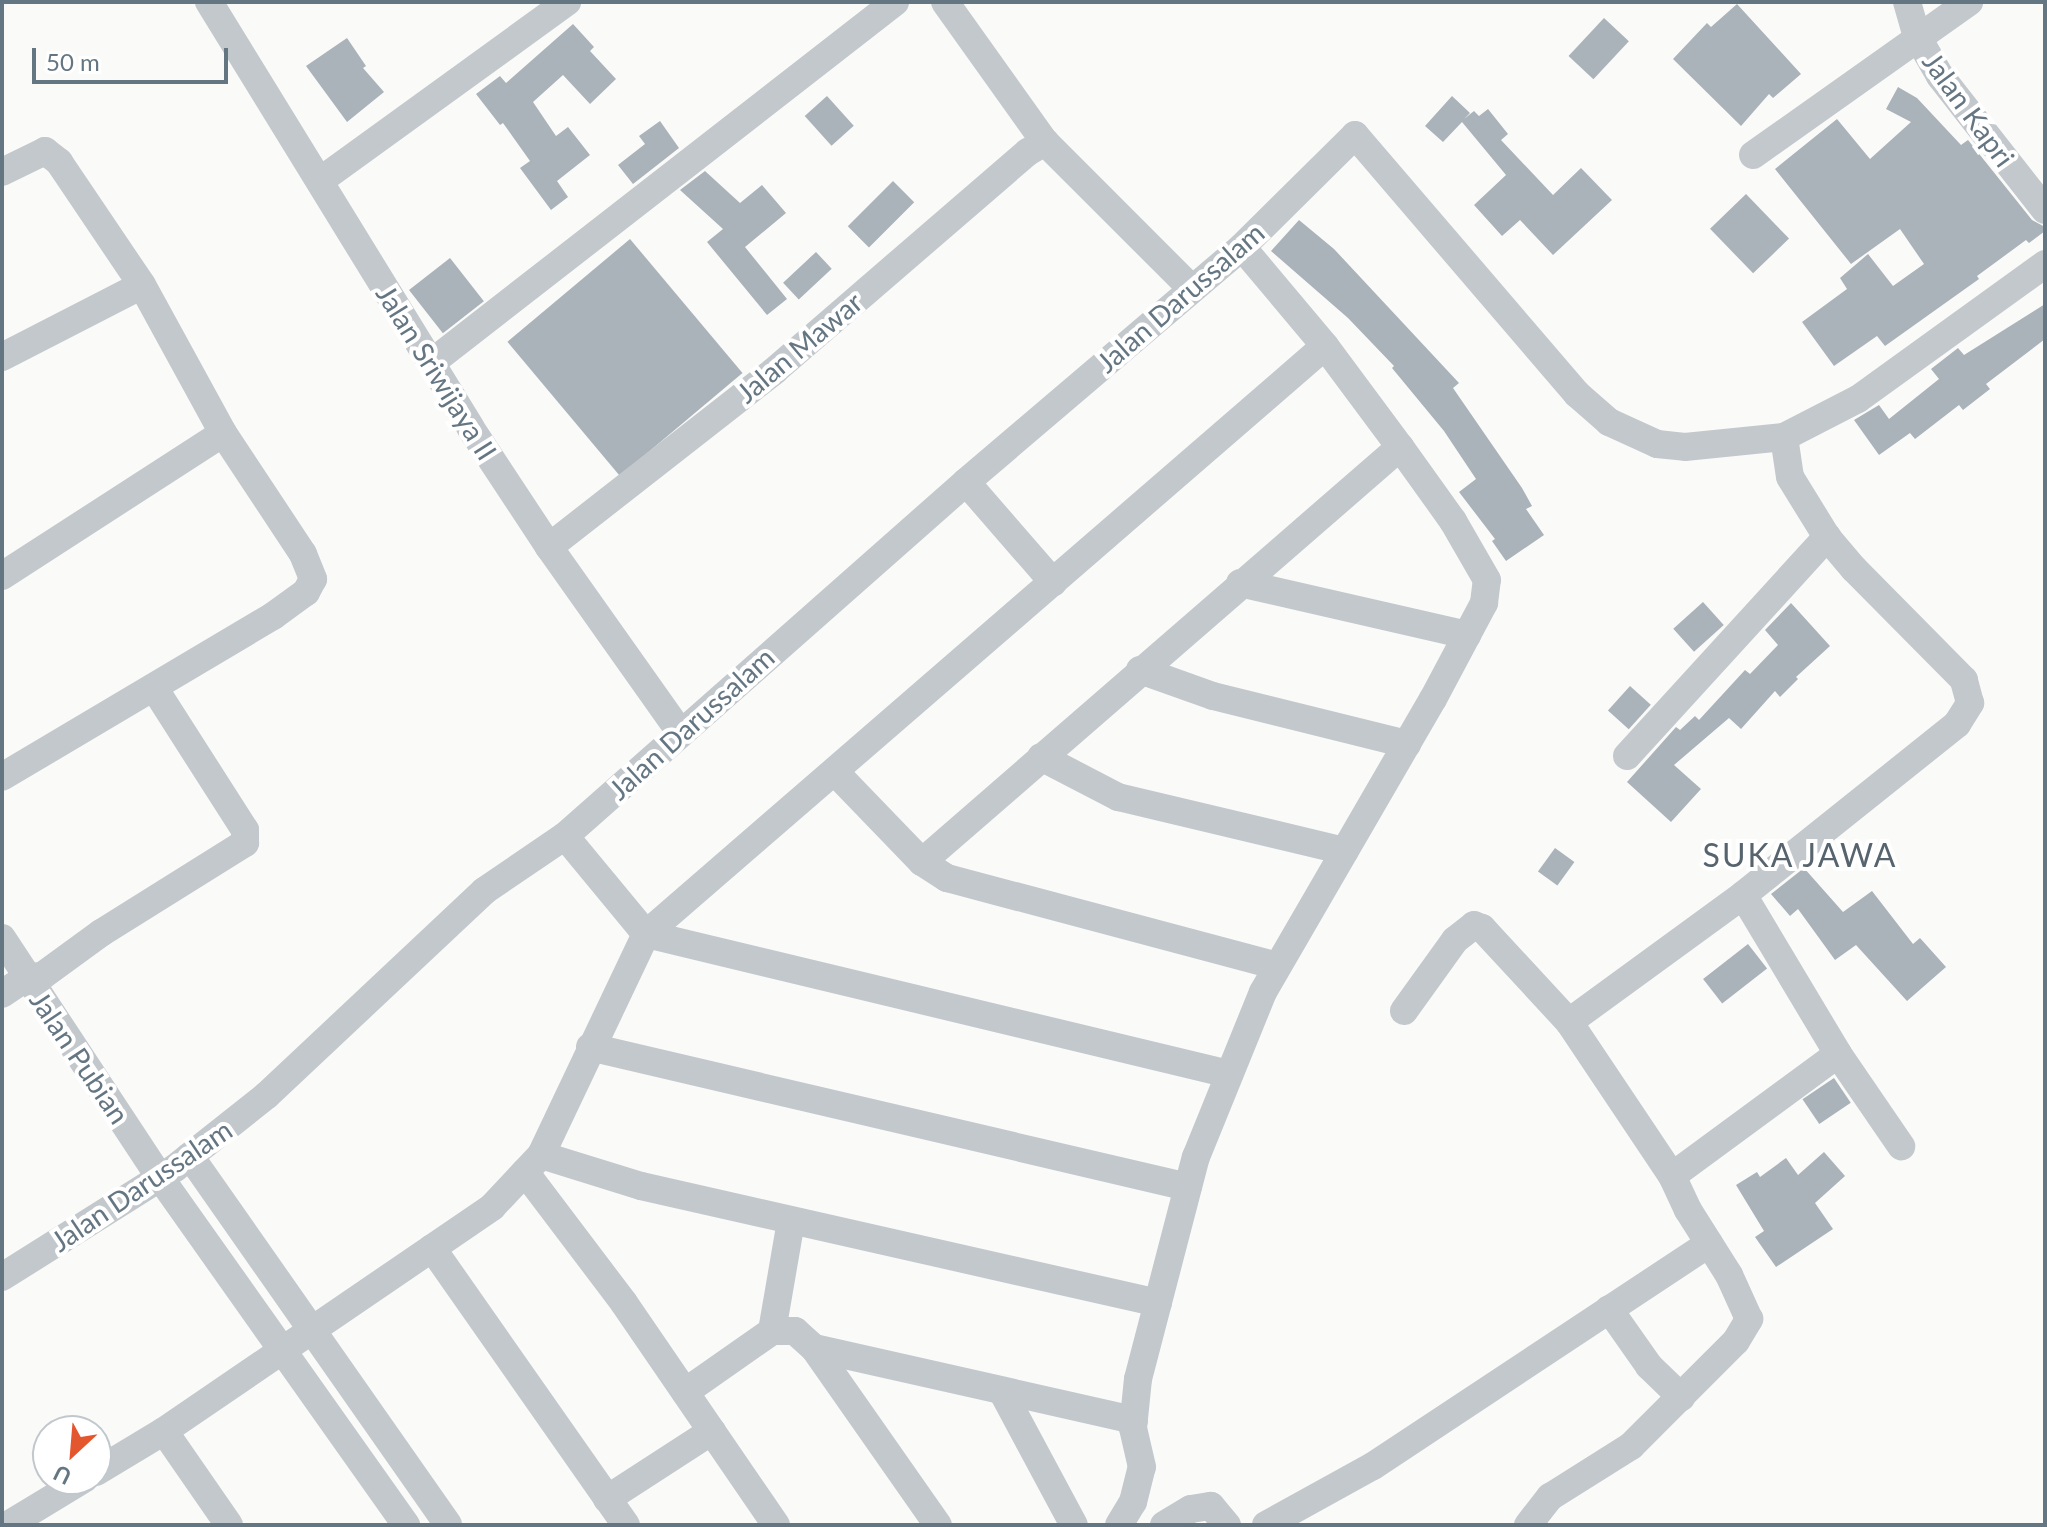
<!DOCTYPE html>
<style>
body{margin:0}
#map{position:relative;width:2047px;height:1527px;overflow:hidden;background:#fafaf8;font-family:Lato,sans-serif}
div>[style]{position:absolute}
[style*='--x']{left:calc(var(--x)*1px);top:calc(var(--y)*1px);width:calc(var(--w)*1px);rotate:calc(var(--a)*1deg)}
.building>*{inset:0;background:#aab3b9;transform-origin:0 0}
.minor>*{height:28px;margin:-14px;padding:0 14px;transform-origin:14px;border-radius:14px;background:#c3c8cc}
span{translate:-50% -50%;white-space:nowrap;text-align:center;line-height:1.15;-webkit-text-stroke:8px #fff;paint-order:stroke}
.street-label{font-size:28px;color:#657683}
.quarter-label{font-size:32px;color:#57646e;letter-spacing:2px}
.frame{position:absolute;inset:0;border:4px solid #657683;pointer-events:none}
.north{position:absolute;left:32px;top:1415px;width:80px;height:80px;box-sizing:border-box;background:#fff;border:2px solid #c1c8cd;border-radius:50%;rotate:206deg;font-size:22px;font-weight:700;line-height:32px;text-align:center;color:#657683}
.north::after{content:'';display:block;margin:auto;width:28px;height:36px;background:#e4572e;clip-path:polygon(50% 0,100% 100%,50% 72%,0 100%)}
.scale{position:absolute;left:32px;top:48px;width:196px;height:36px;box-sizing:border-box;border:4px solid #657683;border-top:0;padding-left:10px;font-size:24px;line-height:28px;white-space:nowrap;color:#657683;-webkit-text-stroke:6px #fff;paint-order:stroke}
</style>
<div id="map">
<div class="building">
<i style="clip-path:polygon(1737px 4px,1801px 74px,1773px 98px,1769px 94px,1741px 126px,1673px 59px,1707px 23px,1711px 27px)"></i>
<i style="left:1604px;top:18px;width:34px;height:52px;rotate:43deg"></i>
<i style="clip-path:polygon(573px 24px,594px 47px,590px 51px,616px 79px,590px 104px,563px 75px,533px 102px,556px 136px,568px 127px,590px 155px,557px 181px,568px 197px,551px 210px,520px 168px,530px 161px,503px 123px,500px 125px,476px 94px,500px 76px,506px 83px)"></i>
<i style="clip-path:polygon(347px 38px,366px 66px,363px 68px,384px 92px,347px 122px,306px 66px)"></i>
<i style="clip-path:polygon(1898px 87px,1917px 98px,1961px 145px,1968px 140px,2032px 220px,2045px 227px,2045px 231px,2029px 243px,2026px 240px,1977px 276px,1979px 279px,1885px 346px,1877px 336px,1834px 366px,1802px 322px,1847px 289px,1840px 278px,1868px 254px,1893px 286px,1924px 264px,1900px 229px,1851px 264px,1775px 169px,1837px 119px,1870px 159px,1911px 122px,1886px 109px)"></i>
<i style="left:827px;top:96px;width:40px;height:30px;rotate:48deg"></i>
<i style="clip-path:polygon(1452px 96px,1470px 113px,1464px 119px,1474px 111px,1479px 116px,1488px 109px,1508px 134px,1501px 140px,1553px 195px,1581px 168px,1612px 200px,1553px 255px,1520px 220px,1502px 236px,1474px 205px,1506px 175px,1462px 122px,1443px 142px,1425px 126px)"></i>
<i style="clip-path:polygon(660px 121px,679px 148px,633px 184px,618px 165px,645px 144px,639px 136px)"></i>
<i style="clip-path:polygon(705px 171px,740px 203px,762px 185px,786px 213px,745px 247px,787px 299px,767px 315px,707px 242px,723px 229px,680px 190px)"></i>
<i style="left:893px;top:181px;width:30px;height:64px;rotate:45deg"></i>
<i style="left:1746px;top:194px;width:62px;height:50px;rotate:46deg"></i>
<i style="clip-path:polygon(1299px 220px,1334px 249px,1459px 383px,1453px 388px,1522px 488px,1532px 506px,1526px 509px,1544px 535px,1506px 561px,1492px 541px,1495px 539px,1459px 492px,1476px 479px,1444px 431px,1392px 368px,1394px 366px,1348px 318px,1271px 251px)"></i>
<i style="left:630px;top:239px;width:175px;height:160px;rotate:50deg"></i>
<i style="left:816px;top:252px;width:23px;height:45px;rotate:47deg"></i>
<i style="left:450px;top:258px;width:55px;height:52px;rotate:52deg"></i>
<i style="clip-path:polygon(2045px 304px,2045px 339px,1986px 384px,1990px 389px,1963px 410px,1959px 405px,1915px 439px,1910px 433px,1879px 455px,1854px 420px,1879px 405px,1889px 419px,1939px 379px,1931px 369px,1958px 348px,1964px 355px)"></i>
<i style="left:1703px;top:602px;width:31px;height:40px;rotate:48deg"></i>
<i style="clip-path:polygon(1791px 603px,1830px 646px,1796px 677px,1798px 679px,1780px 697px,1775px 691px,1741px 729px,1729px 718px,1674px 765px,1701px 789px,1671px 822px,1627px 782px,1676px 727px,1680px 730px,1695px 716px,1699px 720px,1745px 670px,1750px 674px,1778px 645px,1765px 630px)"></i>
<i style="left:1630px;top:686px;width:28px;height:33px;rotate:42deg"></i>
<i style="left:1555px;top:848px;width:24px;height:29px;rotate:36deg"></i>
<i style="clip-path:polygon(1804px 868px,1843px 912px,1872px 891px,1913px 944px,1920px 938px,1946px 967px,1907px 1001px,1856px 945px,1835px 960px,1798px 909px,1790px 916px,1771px 894px)"></i>
<i style="left:1748px;top:944px;width:31px;height:57px;rotate:52deg"></i>
<i style="left:1834px;top:1078px;width:30px;height:38px;rotate:56deg"></i>
<i style="clip-path:polygon(1824px 1152px,1845px 1176px,1815px 1203px,1833px 1229px,1776px 1267px,1755px 1237px,1764px 1231px,1736px 1185px,1757px 1172px,1760px 1177px,1786px 1158px,1798px 1175px)"></i>
</div>
<div class="minor">
<i style="--x:209;--y:2;--w:499;--a:58.4"></i>
<i style="--x:470;--y:427;--w:144;--a:56.6"></i>
<i style="--x:549;--y:547;--w:227;--a:54.7"></i>
<i style="--x:945;--y:2;--w:172;--a:54.5"></i>
<i style="--x:1045;--y:142;--w:206;--a:45"></i>
<i style="--x:1907;--y:2;--w:35;--a:74"></i>
<i style="--x:1917;--y:36;--w:46;--a:60.1"></i>
<i style="--x:1940;--y:76;--w:170;--a:51.9"></i>
<i style="--x:1753;--y:155;--w:265;--a:-35.3"></i>
<i style="--x:2;--y:172;--w:48;--a:-26"></i>
<i style="--x:45;--y:151;--w:18;--a:38"></i>
<i style="--x:59;--y:162;--w:148;--a:56"></i>
<i style="--x:142;--y:285;--w:169;--a:61.3"></i>
<i style="--x:223;--y:433;--w:145;--a:56.5"></i>
<i style="--x:303;--y:554;--w:27;--a:68"></i>
<i style="--x:313;--y:579;--w:15;--a:118"></i>
<i style="--x:306;--y:592;--w:41;--a:144"></i>
<i style="--x:273;--y:616;--w:315;--a:149.3"></i>
<i style="--x:321;--y:180;--w:304;--a:-35.9"></i>
<i style="--x:2;--y:357;--w:157;--a:-27.2"></i>
<i style="--x:431;--y:363;--w:588;--a:-37.88"></i>
<i style="--x:966;--y:482;--w:133;--a:49"></i>
<i style="--x:549;--y:547;--w:286;--a:-38"></i>
<i style="--x:774;--y:371;--w:335;--a:-40.8"></i>
<i style="--x:1028;--y:152;--w:20;--a:-30"></i>
<i style="--x:2;--y:576;--w:263;--a:-32.9"></i>
<i style="--x:1240;--y:583;--w:233;--a:12.9"></i>
<i style="--x:1140;--y:670;--w:77;--a:19.6"></i>
<i style="--x:1213;--y:696;--w:200;--a:13.9"></i>
<i style="--x:1627;--y:756;--w:297;--a:-47.6"></i>
<i style="--x:1041;--y:757;--w:87;--a:27.5"></i>
<i style="--x:1118;--y:797;--w:233;--a:13.4"></i>
<i style="--x:835;--y:772;--w:125;--a:46"></i>
<i style="--x:922;--y:862;--w:633;--a:-40.96"></i>
<i style="--x:922;--y:862;--w:30;--a:33"></i>
<i style="--x:947;--y:878;--w:342;--a:14.9"></i>
<i style="--x:1743;--y:895;--w:185;--a:59.1"></i>
<i style="--x:1838;--y:1054;--w:112;--a:55.6"></i>
<i style="--x:646;--y:934;--w:898;--a:-40.89"></i>
<i style="--x:646;--y:934;--w:600;--a:13.5"></i>
<i style="--x:2;--y:938;--w:285;--a:56.6"></i>
<i style="--x:159;--y:1176;--w:428;--a:54.7"></i>
<i style="--x:2;--y:994;--w:30;--a:-34"></i>
<i style="--x:27;--y:977;--w:15;--a:-4"></i>
<i style="--x:42;--y:976;--w:73;--a:-36.1"></i>
<i style="--x:101;--y:933;--w:170;--a:-32"></i>
<i style="--x:245;--y:843;--w:13;--a:-90"></i>
<i style="--x:245;--y:830;--w:167;--a:-122.6"></i>
<i style="--x:1404;--y:1011;--w:87;--a:-54.3"></i>
<i style="--x:1455;--y:940;--w:24;--a:-38"></i>
<i style="--x:1474;--y:925;--w:9;--a:21"></i>
<i style="--x:1482;--y:928;--w:128;--a:47.2"></i>
<i style="--x:1569;--y:1022;--w:215;--a:-36.1"></i>
<i style="--x:1743;--y:895;--w:274;--a:-38.6"></i>
<i style="--x:1957;--y:724;--w:25;--a:-58"></i>
<i style="--x:1970;--y:703;--w:24;--a:-105"></i>
<i style="--x:1964;--y:680;--w:156;--a:-134.7"></i>
<i style="--x:1854;--y:569;--w:42;--a:-130.2"></i>
<i style="--x:1827;--y:537;--w:70;--a:-121.7"></i>
<i style="--x:1790;--y:477;--w:40;--a:-98.5"></i>
<i style="--x:1569;--y:1022;--w:185;--a:56.2"></i>
<i style="--x:1672;--y:1176;--w:206;--a:-36.3"></i>
<i style="--x:590;--y:1047;--w:614;--a:13.18"></i>
<i style="--x:541;--y:1155;--w:105;--a:17.2"></i>
<i style="--x:641;--y:1186;--w:530;--a:12.75"></i>
<i style="--x:190;--y:1156;--w:450;--a:55"></i>
<i style="--x:525;--y:1172;--w:164;--a:52.9"></i>
<i style="--x:624;--y:1303;--w:269;--a:55.6"></i>
<i style="--x:432;--y:1248;--w:338;--a:55"></i>
<i style="--x:2;--y:1277;--w:204;--a:-32.2"></i>
<i style="--x:175;--y:1168;--w:117;--a:-38.4"></i>
<i style="--x:267;--y:1095;--w:298;--a:-43.2"></i>
<i style="--x:484;--y:891;--w:98;--a:-34.2"></i>
<i style="--x:565;--y:836;--w:535;--a:-41.44"></i>
<i style="--x:966;--y:482;--w:362;--a:-40.4"></i>
<i style="--x:1242;--y:247;--w:159;--a:-44.7"></i>
<i style="--x:1355;--y:135;--w:341;--a:49.4"></i>
<i style="--x:1577;--y:394;--w:43;--a:41.2"></i>
<i style="--x:1609;--y:422;--w:53;--a:24.6"></i>
<i style="--x:1657;--y:444;--w:28;--a:6"></i>
<i style="--x:1685;--y:447;--w:100;--a:-5.8"></i>
<i style="--x:1784;--y:437;--w:83;--a:-27.2"></i>
<i style="--x:1858;--y:399;--w:231;--a:-35.8"></i>
<i style="--x:1609;--y:1309;--w:70;--a:54.9"></i>
<i style="--x:1649;--y:1366;--w:45;--a:44.1"></i>
<i style="--x:772;--y:1331;--w:112;--a:-80.2"></i>
<i style="--x:814;--y:1348;--w:328;--a:12.7"></i>
<i style="--x:1002;--y:1391;--w:152;--a:61.8"></i>
<i style="--x:685;--y:1392;--w:106;--a:-35"></i>
<i style="--x:772;--y:1331;--w:23;--a:0"></i>
<i style="--x:795;--y:1331;--w:25;--a:42"></i>
<i style="--x:814;--y:1348;--w:216;--a:55"></i>
<i style="--x:164;--y:1431;--w:114;--a:55.3"></i>
<i style="--x:96;--y:1472;--w:79;--a:-31.1"></i>
<i style="--x:164;--y:1431;--w:397;--a:-34.3"></i>
<i style="--x:492;--y:1207;--w:71;--a:-46.7"></i>
<i style="--x:541;--y:1155;--w:245;--a:-64.6"></i>
<i style="--x:646;--y:934;--w:127;--a:-129.6"></i>
<i style="--x:607;--y:1499;--w:125;--a:-32.9"></i>
<i style="--x:8;--y:1525;--w:89;--a:-31.2"></i>
<i style="--x:1119;--y:1525;--w:27;--a:-59"></i>
<i style="--x:1133;--y:1502;--w:36;--a:-76"></i>
<i style="--x:1142;--y:1467;--w:40;--a:-103"></i>
<i style="--x:1133;--y:1428;--w:49;--a:-84.2"></i>
<i style="--x:1138;--y:1379;--w:229;--a:-75.4"></i>
<i style="--x:1196;--y:1157;--w:178;--a:-67.9"></i>
<i style="--x:1263;--y:992;--w:339;--a:-59.9"></i>
<i style="--x:1433;--y:699;--w:109;--a:-62"></i>
<i style="--x:1484;--y:603;--w:23;--a:-83"></i>
<i style="--x:1487;--y:580;--w:68;--a:-120"></i>
<i style="--x:1453;--y:521;--w:91;--a:-125.6"></i>
<i style="--x:1400;--y:447;--w:126;--a:-126.6"></i>
<i style="--x:1325;--y:346;--w:129;--a:-130"></i>
<i style="--x:1164;--y:1525;--w:31;--a:-31"></i>
<i style="--x:1191;--y:1509;--w:20;--a:-9"></i>
<i style="--x:1211;--y:1506;--w:25;--a:50"></i>
<i style="--x:1266;--y:1525;--w:122;--a:-28.9"></i>
<i style="--x:1373;--y:1466;--w:403;--a:-33.5"></i>
<i style="--x:1528;--y:1525;--w:36;--a:-52"></i>
<i style="--x:1550;--y:1497;--w:96;--a:-32.2"></i>
<i style="--x:1631;--y:1446;--w:148;--a:-45"></i>
<i style="--x:1736;--y:1341;--w:26;--a:-59"></i>
<i style="--x:1749;--y:1319;--w:48;--a:-114.4"></i>
<i style="--x:1729;--y:1275;--w:77;--a:-122.2"></i>
<i style="--x:1688;--y:1210;--w:38;--a:-115"></i>
</div>
<div class="street-label">
<span style="left:1969px;top:109px;rotate:54deg">Jalan Kapri</span>
<span style="left:1180px;top:297px;rotate:-41deg">Jalan Darussalam</span>
<span style="left:799px;top:347px;rotate:-40deg">Jalan Mawar</span>
<span style="left:437px;top:372px;rotate:58deg">Jalan Sriwijaya II</span>
<span style="left:691px;top:723px;rotate:-42deg">Jalan Darussalam</span>
<span style="left:80px;top:1057px;rotate:56deg">Jalan Pubian</span>
<span style="left:141px;top:1185px;rotate:-34deg">Jalan Darussalam</span>
</div>
<div class="quarter-label">
<span style="left:1800px;top:855px">SUKA JAWA</span>
</div>
<div class="frame"></div>
<div class="north">U</div>
<div class="scale">50 m</div>
</div>
